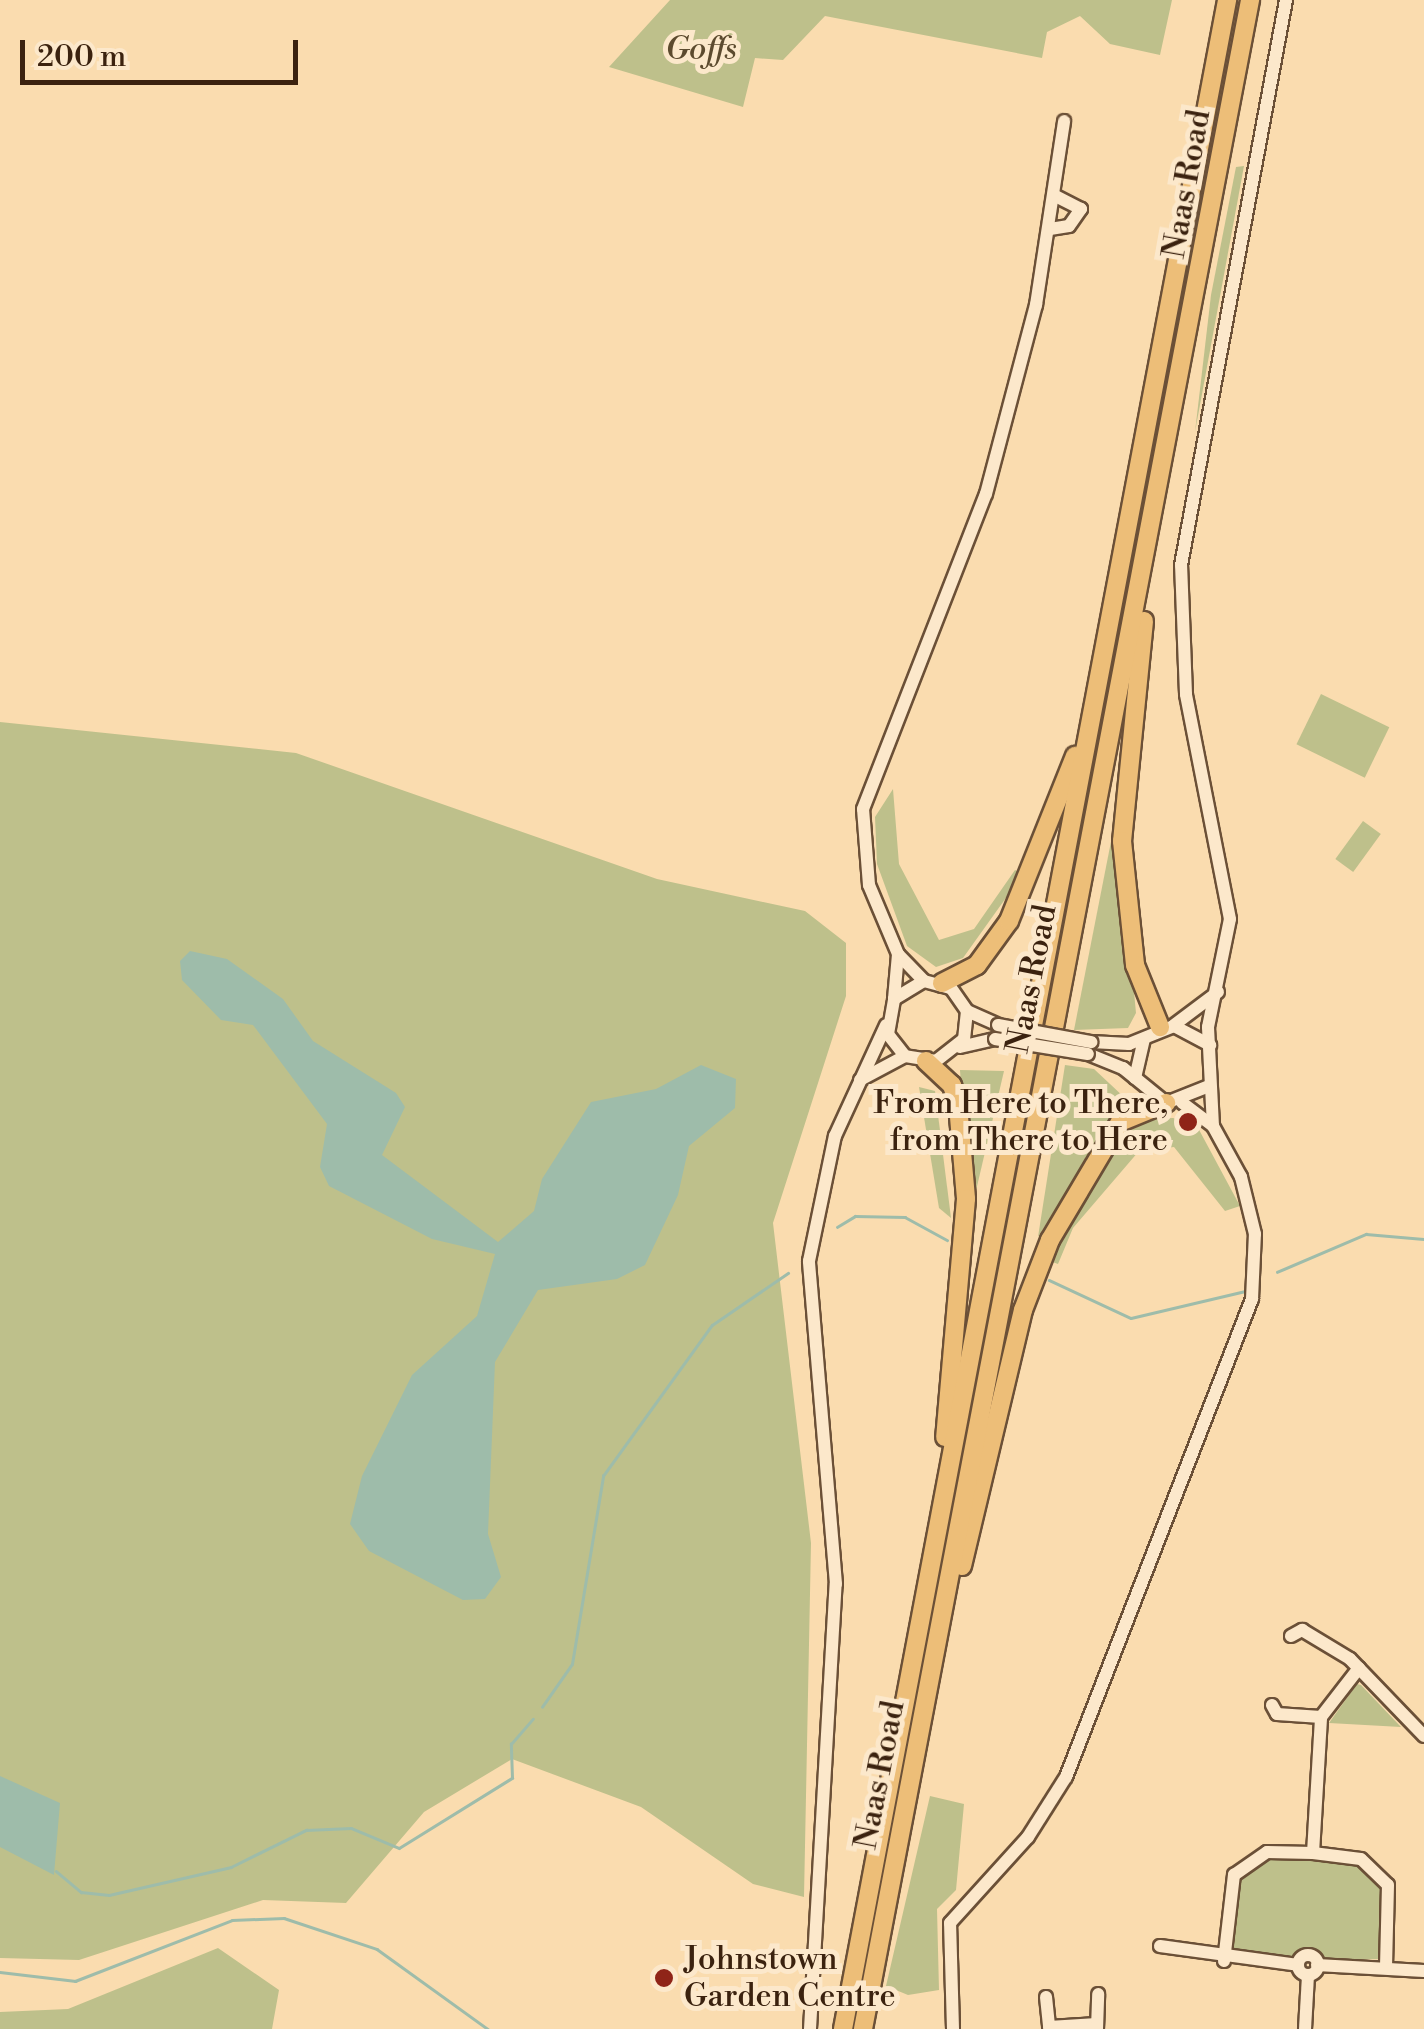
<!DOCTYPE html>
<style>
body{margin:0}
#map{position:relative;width:1424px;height:2029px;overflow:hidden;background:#fadcaf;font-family:"Libre Bodoni",serif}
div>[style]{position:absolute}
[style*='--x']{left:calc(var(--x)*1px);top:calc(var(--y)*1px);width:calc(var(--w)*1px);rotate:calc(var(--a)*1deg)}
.green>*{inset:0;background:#bec08b;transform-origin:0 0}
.water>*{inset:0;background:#9ebcaa}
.stream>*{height:2.5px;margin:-1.25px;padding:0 1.25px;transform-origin:1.25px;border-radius:1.25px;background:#9ebcaa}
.roads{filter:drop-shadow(2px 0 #6b5037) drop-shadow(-2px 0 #6b5037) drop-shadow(0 2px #6b5037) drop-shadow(0 -2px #6b5037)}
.minor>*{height:12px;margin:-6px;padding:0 6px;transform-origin:6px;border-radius:6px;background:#fce8cb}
.minor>.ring{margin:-6px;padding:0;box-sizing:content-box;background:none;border:12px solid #fce8cb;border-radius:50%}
.highway>*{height:18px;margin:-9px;padding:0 9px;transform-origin:9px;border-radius:9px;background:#edbe78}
.bridges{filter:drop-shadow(2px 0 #6b5037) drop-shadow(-2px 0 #6b5037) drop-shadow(0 2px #6b5037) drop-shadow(0 -2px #6b5037)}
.minor-bridge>*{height:12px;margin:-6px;padding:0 6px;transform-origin:6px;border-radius:6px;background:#fce8cb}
.dots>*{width:28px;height:28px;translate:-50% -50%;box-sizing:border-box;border:5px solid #fce8cb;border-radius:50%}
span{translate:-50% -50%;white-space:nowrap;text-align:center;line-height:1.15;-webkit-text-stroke:10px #fce8cb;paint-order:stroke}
.park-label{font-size:32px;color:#5c4a2e;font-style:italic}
.street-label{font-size:32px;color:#3b220f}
.poi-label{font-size:32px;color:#3b220f}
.right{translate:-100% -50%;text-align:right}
.left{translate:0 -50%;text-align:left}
.scale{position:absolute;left:20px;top:40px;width:278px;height:45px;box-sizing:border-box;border:5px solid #3b220f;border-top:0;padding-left:12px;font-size:30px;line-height:35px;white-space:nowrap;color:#3b220f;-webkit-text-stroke:8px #fce8cb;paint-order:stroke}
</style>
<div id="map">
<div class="green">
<i style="clip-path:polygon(670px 0,1172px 0,1160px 55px,1110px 44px,1080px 16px,1047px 32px,1042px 58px,825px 16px,783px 60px,755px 58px,743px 107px,609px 67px)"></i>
<i style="clip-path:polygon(1244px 166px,1195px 432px,1211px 295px,1236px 167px)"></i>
<i style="left:1321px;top:694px;width:76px;height:56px;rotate:26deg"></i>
<i style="clip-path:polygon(0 722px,296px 753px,657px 879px,805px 911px,846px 943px,846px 996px,773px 1223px,811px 1543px,804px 1897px,753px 1884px,641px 1807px,512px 1759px,424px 1812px,346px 1903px,263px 1900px,79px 1960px,0 1958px)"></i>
<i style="clip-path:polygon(893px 789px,899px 864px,939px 940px,974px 929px,1015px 870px,1023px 874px,963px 958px,936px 967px,907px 946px,877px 864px,875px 817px)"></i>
<i style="clip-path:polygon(1117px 811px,1136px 1013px,1128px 1028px,1074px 1030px)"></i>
<i style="left:1363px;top:821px;width:22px;height:47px;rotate:36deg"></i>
<i style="clip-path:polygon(1065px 1065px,1094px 1069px,1125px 1098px,1038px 1237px)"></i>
<i style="clip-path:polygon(960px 1070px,1004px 1071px,971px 1212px)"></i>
<i style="clip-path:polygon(919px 1087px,935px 1091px,951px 1218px,939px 1208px)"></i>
<i style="clip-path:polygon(1173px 1118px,1197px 1126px,1240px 1206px,1225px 1211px,1174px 1147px,1139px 1151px,1073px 1228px,1058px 1264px,1047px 1260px,1129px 1120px)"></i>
<i style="clip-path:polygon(1357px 1684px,1361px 1685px,1401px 1727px,1329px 1723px)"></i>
<i style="clip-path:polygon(930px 1796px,964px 1804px,956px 1890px,937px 1909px,939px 1990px,908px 1995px,886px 1986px)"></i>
<i style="clip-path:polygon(1270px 1857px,1364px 1864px,1383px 1887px,1381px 1959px,1325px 1960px,1307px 1947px,1286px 1960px,1231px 1953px,1237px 1878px)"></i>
<i style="clip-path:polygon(218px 1948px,279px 1990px,272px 2029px,0 2029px,0 2012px,68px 2009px)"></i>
</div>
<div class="water">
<i style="clip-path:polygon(190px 951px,227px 959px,283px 999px,313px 1041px,396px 1093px,405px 1107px,382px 1155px,498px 1242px,534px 1211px,542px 1179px,591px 1102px,656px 1089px,701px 1065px,736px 1079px,735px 1108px,689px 1146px,678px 1195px,645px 1265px,617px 1279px,538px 1290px,495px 1362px,488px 1534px,501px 1577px,485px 1599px,463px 1600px,369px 1551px,350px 1524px,362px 1476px,412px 1375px,477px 1316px,495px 1254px,432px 1239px,329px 1186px,320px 1167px,327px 1124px,253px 1025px,221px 1020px,182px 980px,180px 961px)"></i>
<i style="clip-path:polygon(0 1776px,60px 1803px,54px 1875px,0 1847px)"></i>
</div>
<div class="stream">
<i style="--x:837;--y:1227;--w:21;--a:-31"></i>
<i style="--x:855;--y:1216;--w:50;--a:1.1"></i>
<i style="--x:905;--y:1217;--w:48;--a:28.7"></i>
<i style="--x:1277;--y:1272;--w:97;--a:-23.1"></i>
<i style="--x:1366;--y:1234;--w:58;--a:4.9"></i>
<i style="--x:1049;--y:1280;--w:90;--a:24.9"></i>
<i style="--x:1131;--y:1318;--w:117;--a:-13.3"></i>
<i style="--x:542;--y:1707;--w:52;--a:-55.1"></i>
<i style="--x:572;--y:1664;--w:191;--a:-80.6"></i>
<i style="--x:603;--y:1476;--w:186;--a:-54.2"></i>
<i style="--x:712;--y:1325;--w:92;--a:-34.4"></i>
<i style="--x:56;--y:1871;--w:33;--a:40"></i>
<i style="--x:81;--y:1892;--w:28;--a:6"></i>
<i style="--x:109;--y:1895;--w:125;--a:-12.9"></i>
<i style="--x:231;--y:1867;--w:84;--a:-26.3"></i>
<i style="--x:306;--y:1830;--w:45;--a:-2.5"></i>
<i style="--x:351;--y:1828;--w:52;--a:22.6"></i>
<i style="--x:399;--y:1848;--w:133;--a:-31.8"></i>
<i style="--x:512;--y:1778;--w:34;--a:-92"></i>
<i style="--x:511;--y:1744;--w:33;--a:-49"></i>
<i style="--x:0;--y:1972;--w:76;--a:6.8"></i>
<i style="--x:75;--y:1981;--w:168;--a:-21.2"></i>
<i style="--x:232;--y:1920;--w:52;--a:-2.2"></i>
<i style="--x:284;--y:1918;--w:98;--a:18.4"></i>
<i style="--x:377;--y:1949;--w:137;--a:35.8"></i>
</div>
<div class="roads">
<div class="minor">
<i style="--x:1050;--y:229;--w:19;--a:-9"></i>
<i style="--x:1069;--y:226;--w:21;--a:-55"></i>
<i style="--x:1081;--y:209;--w:29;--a:-153"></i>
<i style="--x:924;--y:981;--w:37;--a:-134"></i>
<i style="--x:898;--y:954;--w:75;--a:-112.8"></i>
<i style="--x:869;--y:885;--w:76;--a:-94.5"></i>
<i style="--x:863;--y:809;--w:338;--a:-68.7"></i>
<i style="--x:986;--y:494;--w:196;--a:-75.2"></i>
<i style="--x:1036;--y:305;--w:186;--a:-81.3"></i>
<i style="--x:894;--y:999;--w:45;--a:-84.9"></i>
<i style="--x:967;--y:1011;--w:28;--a:96"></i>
<i style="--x:964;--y:1039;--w:36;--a:142"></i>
<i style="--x:936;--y:1061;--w:31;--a:-171"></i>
<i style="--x:905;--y:1056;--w:28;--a:-128"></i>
<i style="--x:888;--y:1034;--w:36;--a:-80"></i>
<i style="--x:894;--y:999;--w:35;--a:-31"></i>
<i style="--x:924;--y:981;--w:28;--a:15"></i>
<i style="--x:951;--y:988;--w:28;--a:55"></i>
<i style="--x:967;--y:1011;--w:34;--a:24"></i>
<i style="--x:1174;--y:1025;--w:55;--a:-36.9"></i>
<i style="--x:1091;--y:1042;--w:38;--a:3"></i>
<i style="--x:1129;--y:1044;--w:48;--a:-21.8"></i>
<i style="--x:1174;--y:1026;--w:41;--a:27.8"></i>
<i style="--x:960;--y:1047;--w:36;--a:-13"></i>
<i style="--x:1088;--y:1054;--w:38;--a:22"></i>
<i style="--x:1123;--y:1068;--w:55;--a:39.1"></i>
<i style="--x:1166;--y:1103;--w:46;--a:-21.6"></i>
<i style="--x:1135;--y:1078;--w:40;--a:-77"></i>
<i style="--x:860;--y:1080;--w:51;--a:-28.1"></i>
<i style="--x:1213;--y:1126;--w:99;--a:-92.9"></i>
<i style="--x:1208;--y:1027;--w:110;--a:-78.5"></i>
<i style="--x:1230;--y:919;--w:229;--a:-101.1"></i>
<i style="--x:1186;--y:694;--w:129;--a:-92.2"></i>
<i style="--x:1181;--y:565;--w:575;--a:-79.47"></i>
<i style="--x:1291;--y:1636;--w:13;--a:-29"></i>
<i style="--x:1302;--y:1630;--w:56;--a:31.1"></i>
<i style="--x:1350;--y:1659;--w:107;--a:46.1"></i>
<i style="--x:1272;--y:1705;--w:10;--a:61"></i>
<i style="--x:1277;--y:1714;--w:44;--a:3.9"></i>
<i style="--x:1313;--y:1853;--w:136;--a:-86.6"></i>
<i style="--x:1321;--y:1717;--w:62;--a:-52.2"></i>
<i style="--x:1160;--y:1946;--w:139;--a:7.8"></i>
<i class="ring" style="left:1298px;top:1955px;width:8px;height:8px"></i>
<i style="--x:1224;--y:1961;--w:87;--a:-83.4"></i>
<i style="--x:1234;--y:1875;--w:40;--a:-34.9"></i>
<i style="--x:1267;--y:1852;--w:46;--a:1.2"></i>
<i style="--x:1313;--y:1853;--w:48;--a:7.1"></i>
<i style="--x:1361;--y:1859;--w:37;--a:44"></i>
<i style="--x:1388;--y:1885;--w:83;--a:91.4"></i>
<i style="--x:1317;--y:1965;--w:107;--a:3.2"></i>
<i style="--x:1046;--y:1997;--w:30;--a:84"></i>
<i style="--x:1049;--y:2027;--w:48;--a:-3.6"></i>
<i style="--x:810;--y:2029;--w:446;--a:-86.7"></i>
<i style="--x:836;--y:1584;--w:324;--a:-94.8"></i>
<i style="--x:809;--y:1261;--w:128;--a:-78.3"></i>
<i style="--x:835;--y:1136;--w:122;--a:-65.3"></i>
<i style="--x:953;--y:2029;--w:106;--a:-91.6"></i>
<i style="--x:950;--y:1923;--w:116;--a:-47.8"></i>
<i style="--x:1028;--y:1837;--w:71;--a:-57.7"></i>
<i style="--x:1066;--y:1777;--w:513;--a:-68.74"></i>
<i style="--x:1252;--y:1299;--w:65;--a:-87.4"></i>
<i style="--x:1255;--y:1234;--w:59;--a:-103.8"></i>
<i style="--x:1241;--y:1177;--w:58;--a:-118.8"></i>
<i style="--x:1213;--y:1126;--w:39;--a:-143"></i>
<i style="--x:1097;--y:2029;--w:35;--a:-88"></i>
<i style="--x:1305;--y:2029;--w:54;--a:-86.8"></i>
</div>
<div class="highway">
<i style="--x:1144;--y:621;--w:221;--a:95.7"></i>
<i style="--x:1122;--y:841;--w:125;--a:84"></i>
<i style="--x:1135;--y:965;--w:67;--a:68"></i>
<i style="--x:942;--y:983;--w:39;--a:-27"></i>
<i style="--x:977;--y:965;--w:54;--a:-54"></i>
<i style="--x:1009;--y:921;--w:178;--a:-68.2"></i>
<i style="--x:926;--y:1061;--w:35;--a:43"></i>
<i style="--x:952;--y:1085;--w:21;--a:73"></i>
<i style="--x:958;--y:1105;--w:94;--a:85.1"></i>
<i style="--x:966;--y:1199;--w:239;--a:95"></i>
<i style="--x:962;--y:1566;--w:263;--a:-76.6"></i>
<i style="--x:1023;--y:1310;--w:75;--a:-68.9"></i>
<i style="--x:1050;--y:1240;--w:137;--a:-59.3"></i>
<i style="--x:1120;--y:1122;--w:50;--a:-22.4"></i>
<i style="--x:843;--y:2029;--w:2065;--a:-79.28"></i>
<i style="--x:863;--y:2029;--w:2066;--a:-79.2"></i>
</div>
</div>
<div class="bridges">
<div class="minor-bridge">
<i style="--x:998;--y:1025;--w:95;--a:10.4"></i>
<i style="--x:995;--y:1039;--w:94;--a:9.2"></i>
</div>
</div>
<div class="dots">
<i style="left:1188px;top:1122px;background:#8f2418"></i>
<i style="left:664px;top:1978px;background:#8f2418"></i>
</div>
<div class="park-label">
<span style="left:701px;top:49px">Goffs</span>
</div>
<div class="street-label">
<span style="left:1187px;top:184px;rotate:-80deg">Naas Road</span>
<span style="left:1032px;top:979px;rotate:-79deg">Naas Road</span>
<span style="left:880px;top:1775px;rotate:-79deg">Naas Road</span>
</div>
<div class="poi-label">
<span class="right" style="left:1168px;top:1122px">From Here to There,<br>from There to Here</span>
<span class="left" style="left:684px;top:1978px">Johnstown<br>Garden Centre</span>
</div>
<div class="scale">200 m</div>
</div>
